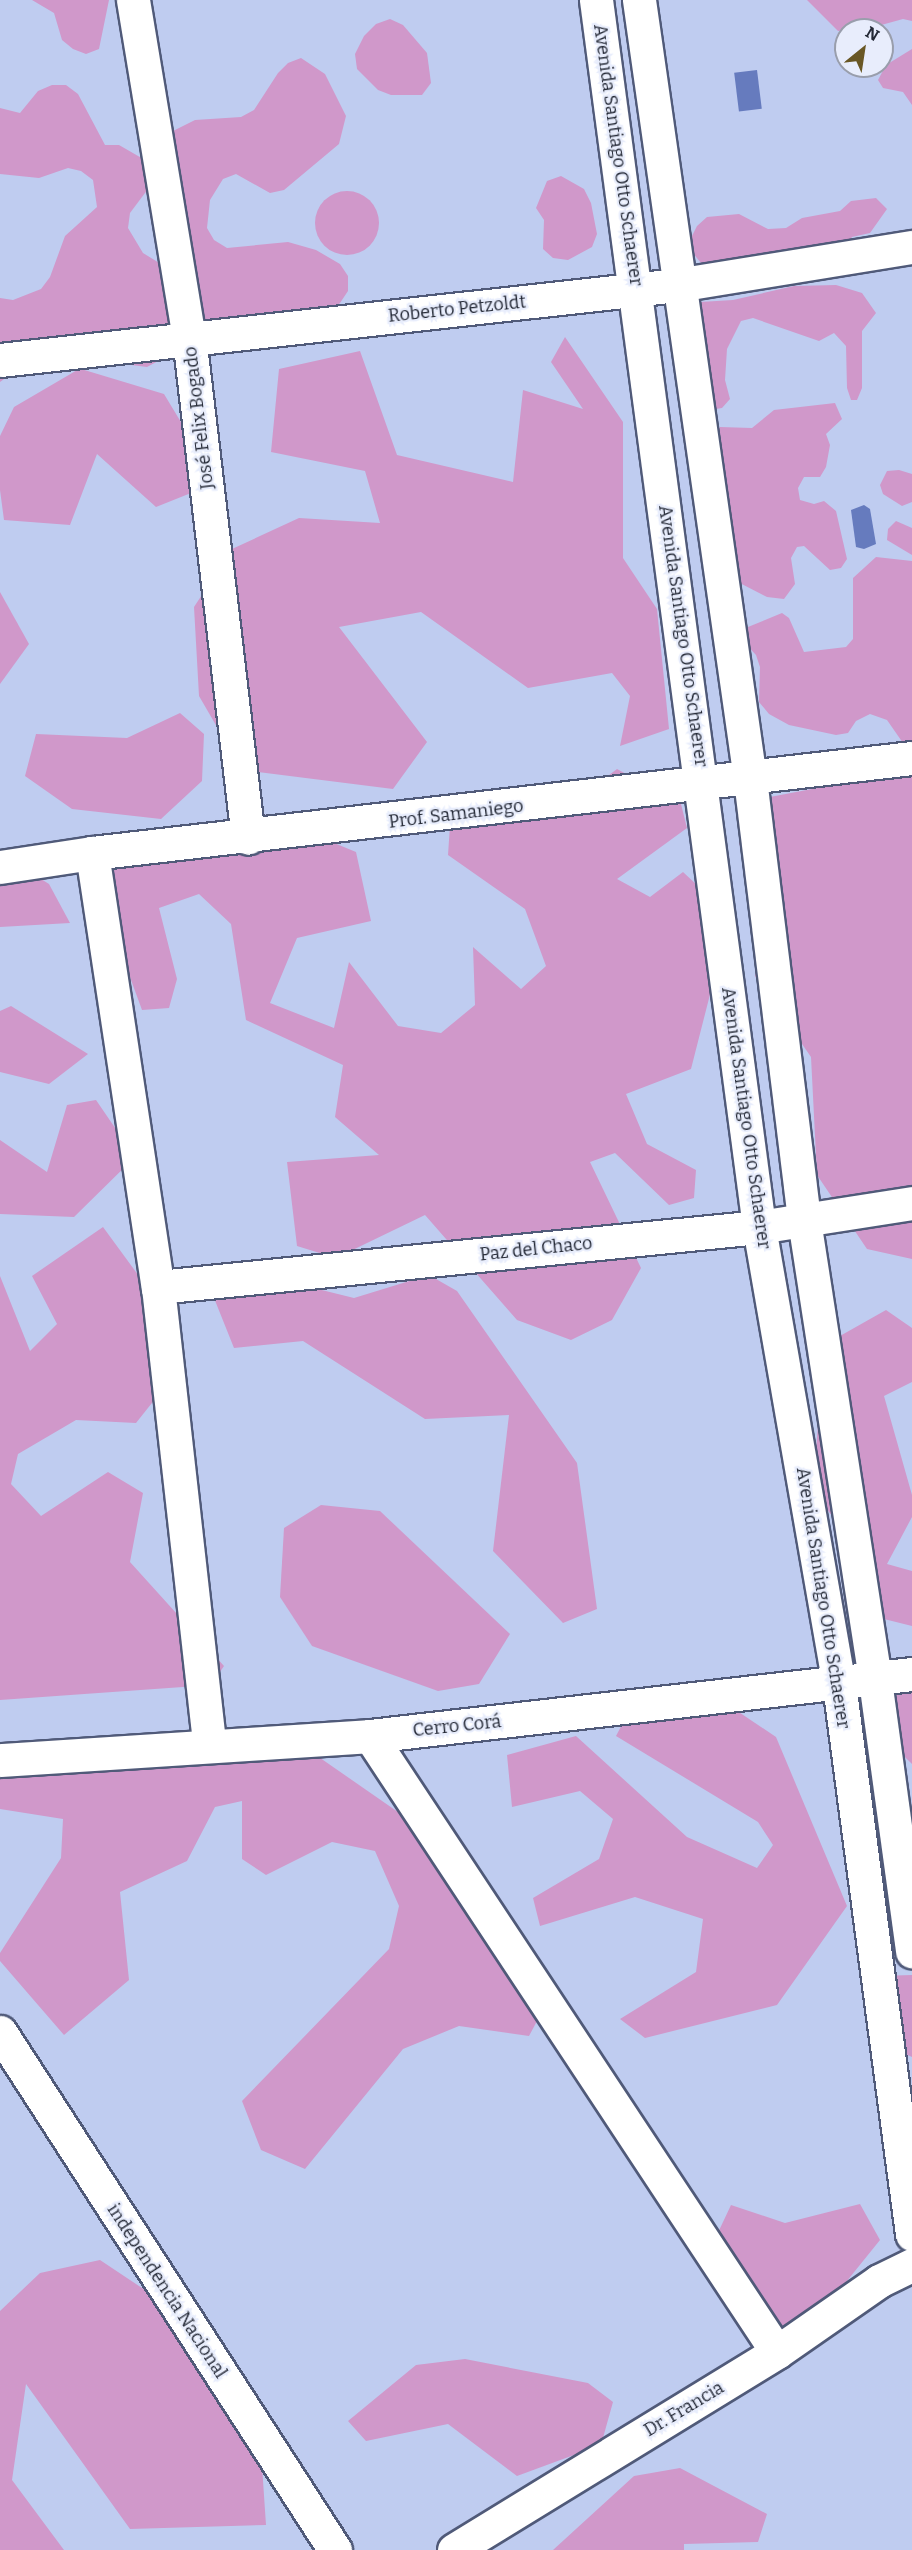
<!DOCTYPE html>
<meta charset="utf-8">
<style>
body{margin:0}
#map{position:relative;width:912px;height:2550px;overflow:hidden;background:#bfccf0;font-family:Bitter,serif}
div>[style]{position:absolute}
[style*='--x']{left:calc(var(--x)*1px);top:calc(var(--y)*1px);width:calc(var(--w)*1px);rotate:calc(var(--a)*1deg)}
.green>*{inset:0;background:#d098ca}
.round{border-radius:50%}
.water>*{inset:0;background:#667bbe;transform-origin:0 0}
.roads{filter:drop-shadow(2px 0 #505a79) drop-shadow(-2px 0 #505a79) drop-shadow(0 2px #505a79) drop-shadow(0 -2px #505a79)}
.minor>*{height:33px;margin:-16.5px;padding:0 16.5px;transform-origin:16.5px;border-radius:16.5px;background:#fff}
.major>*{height:33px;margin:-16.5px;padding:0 16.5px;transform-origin:16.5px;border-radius:16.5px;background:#fff}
span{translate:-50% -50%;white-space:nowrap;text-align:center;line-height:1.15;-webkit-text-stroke:4.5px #e8edfc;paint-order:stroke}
.street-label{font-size:18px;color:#232835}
.north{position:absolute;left:834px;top:18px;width:60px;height:60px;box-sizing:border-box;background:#e8edfc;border:2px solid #999eac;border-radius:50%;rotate:30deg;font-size:16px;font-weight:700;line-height:24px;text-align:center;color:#232835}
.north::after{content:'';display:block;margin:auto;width:21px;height:27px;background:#695725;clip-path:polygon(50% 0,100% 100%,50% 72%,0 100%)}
</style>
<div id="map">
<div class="green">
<i style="clip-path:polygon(32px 0,109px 0,99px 49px,86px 54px,73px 49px,62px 40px,54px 13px)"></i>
<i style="clip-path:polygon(807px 0,912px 0,912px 21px,903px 19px,874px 27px,838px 31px)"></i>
<i style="clip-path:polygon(390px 19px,403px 25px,427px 53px,431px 83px,422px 95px,391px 95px,378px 90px,357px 69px,355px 54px,364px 36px,376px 24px)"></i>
<i style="clip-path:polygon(912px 49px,912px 105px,903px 92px,883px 88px,878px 80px,886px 65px)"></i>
<i style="clip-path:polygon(301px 58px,325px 74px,346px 116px,339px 144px,284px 190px,270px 193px,236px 174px,223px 179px,210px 200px,207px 228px,214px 240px,227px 248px,288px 242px,316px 250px,340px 264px,348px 276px,348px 291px,340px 303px,317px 321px,217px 351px,195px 291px,169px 133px,195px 120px,241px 117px,254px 110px,278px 73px,288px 63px)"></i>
<i style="clip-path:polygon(52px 85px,66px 85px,78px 94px,105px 145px,119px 145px,145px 160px,148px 189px,130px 213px,128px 228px,143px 253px,169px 269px,173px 353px,147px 367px,92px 360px,81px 369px,164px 394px,196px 447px,191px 493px,156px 507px,97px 454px,70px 525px,4px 520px,0 490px,0 436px,14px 407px,79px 369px,11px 374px,0 382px,0 298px,13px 300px,41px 289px,50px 277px,65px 236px,97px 207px,93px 180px,81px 171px,68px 168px,39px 178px,0 174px,0 108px,20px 113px,38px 91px)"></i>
<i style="clip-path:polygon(561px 176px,584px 189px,591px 203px,597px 234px,592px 247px,568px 260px,553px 258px,543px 249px,544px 220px,536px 208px,547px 181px)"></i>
<i class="round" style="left:315px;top:191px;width:64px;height:64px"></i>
<i style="clip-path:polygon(876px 198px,887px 209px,870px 233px,852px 237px,846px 246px,771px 253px,756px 261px,754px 280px,741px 294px,725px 292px,687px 246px,697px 226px,707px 217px,739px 214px,768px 229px,786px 228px,802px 218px,840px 211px,851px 201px)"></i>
<i style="clip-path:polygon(836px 285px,862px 293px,876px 313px,862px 331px,862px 388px,857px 400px,851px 400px,847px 388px,846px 346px,834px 333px,819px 341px,753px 318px,741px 321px,727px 349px,725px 380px,730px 399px,722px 408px,710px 410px,693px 313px,700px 302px,733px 300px,794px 286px)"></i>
<i style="clip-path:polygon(565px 337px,623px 422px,623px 558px,657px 609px,669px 729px,620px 746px,630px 696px,612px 673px,528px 688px,421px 612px,339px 627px,427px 742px,393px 789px,242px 770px,199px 696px,194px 607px,232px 549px,299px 518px,380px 523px,365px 471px,271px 452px,279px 369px,360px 351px,397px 455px,513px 482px,523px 390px,583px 409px,551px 362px)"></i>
<i style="clip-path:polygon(835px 403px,842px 419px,826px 434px,830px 445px,826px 467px,820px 477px,804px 477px,798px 488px,800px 500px,814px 504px,824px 501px,836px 511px,847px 559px,841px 568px,830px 570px,804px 546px,797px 547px,791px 558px,795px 584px,784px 599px,767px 597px,732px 579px,712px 438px,720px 427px,752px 428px,774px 410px)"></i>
<i style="clip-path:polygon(899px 470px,912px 474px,912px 502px,902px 506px,883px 494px,880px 485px,887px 471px)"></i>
<i style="clip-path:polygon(896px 521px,912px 528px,912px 555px,887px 540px,888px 529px)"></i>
<i style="clip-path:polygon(876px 557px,912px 561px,912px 742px,903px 743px,887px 720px,870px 714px,856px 721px,848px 733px,836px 735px,789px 725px,769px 714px,759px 702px,760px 667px,756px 655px,744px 642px,748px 627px,782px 613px,789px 618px,804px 652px,846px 647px,853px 639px,853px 578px)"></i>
<i style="clip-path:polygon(0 592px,29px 644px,0 684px)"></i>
<i style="clip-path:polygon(180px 713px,204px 734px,202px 781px,161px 819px,72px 809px,25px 776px,36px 734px,127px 738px)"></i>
<i style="clip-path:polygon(617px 769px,681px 804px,687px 828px,617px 879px,650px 897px,683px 872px,730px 916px,691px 1069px,626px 1094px,647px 1144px,696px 1170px,694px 1198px,669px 1205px,615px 1153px,590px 1162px,641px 1268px,612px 1320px,571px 1340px,517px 1320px,425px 1215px,336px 1258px,297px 1246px,287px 1162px,379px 1155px,335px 1117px,343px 1065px,246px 1020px,231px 924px,199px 894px,159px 908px,177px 979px,169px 1008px,142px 1010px,96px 884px,120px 848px,193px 847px,254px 810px,356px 852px,371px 921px,297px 938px,270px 1003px,334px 1028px,349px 962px,398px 1026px,441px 1033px,475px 1005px,473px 947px,521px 989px,546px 966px,525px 909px,448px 855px,452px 795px,583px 795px)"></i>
<i style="clip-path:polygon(912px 770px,912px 1259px,867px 1249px,817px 1175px,811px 1057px,755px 976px,770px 907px,739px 844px,749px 801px)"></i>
<i style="clip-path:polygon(9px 859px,49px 884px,70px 923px,0 927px,0 863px)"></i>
<i style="clip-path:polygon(11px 1006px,88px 1054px,49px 1084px,0 1072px,0 1011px)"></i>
<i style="clip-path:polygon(96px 1100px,135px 1157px,74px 1217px,0 1214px,0 1140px,47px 1172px,67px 1105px)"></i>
<i style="clip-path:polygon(103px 1227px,174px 1324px,179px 1369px,136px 1423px,76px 1420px,18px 1454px,11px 1484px,41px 1516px,108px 1472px,143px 1493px,130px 1562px,224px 1666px,211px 1685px,0 1700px,0 1276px,30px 1351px,57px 1324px,32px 1276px)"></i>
<i style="clip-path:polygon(253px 1273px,354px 1298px,429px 1275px,457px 1291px,577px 1463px,597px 1609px,563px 1623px,493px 1551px,509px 1415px,425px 1419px,303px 1341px,234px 1348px,210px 1288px)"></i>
<i style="clip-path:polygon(886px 1310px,912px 1328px,912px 1382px,884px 1396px,912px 1495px,912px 1517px,887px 1564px,912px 1571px,912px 1626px,884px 1619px,871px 1567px,813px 1491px,824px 1345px)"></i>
<i style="clip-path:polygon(321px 1505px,380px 1511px,510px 1634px,479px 1684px,438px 1691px,312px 1646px,280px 1597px,284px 1528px)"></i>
<i style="clip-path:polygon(912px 1668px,912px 1764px,871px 1724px)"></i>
<i style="clip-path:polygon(700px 1686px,776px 1737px,847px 1906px,777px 2005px,645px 2038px,620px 2019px,696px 1972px,703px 1919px,635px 1897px,540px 1926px,533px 1898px,599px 1859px,613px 1819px,580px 1791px,512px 1807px,507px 1755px,576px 1736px,687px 1837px,757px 1868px,773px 1845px,758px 1822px,616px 1736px,637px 1696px)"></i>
<i style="clip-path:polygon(277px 1728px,421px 1828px,551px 1995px,529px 2036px,459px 2026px,403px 2049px,305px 2169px,261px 2150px,242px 2101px,389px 1949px,399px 1906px,375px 1851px,332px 1842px,266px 1875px,242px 1859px,242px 1801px,215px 1807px,187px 1861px,120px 1892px,129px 1980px,64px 2035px,0 1961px,0 1953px,61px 1858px,63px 1819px,0 1809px,0 1758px)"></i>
<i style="clip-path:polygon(912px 1975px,912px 2057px,901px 2052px,878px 1976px)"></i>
<i style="clip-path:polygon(860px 2204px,880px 2240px,813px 2323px,777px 2352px,707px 2256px,731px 2205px,785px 2223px)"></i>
<i style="clip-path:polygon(100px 2260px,151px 2294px,261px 2451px,266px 2525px,130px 2529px,26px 2384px,12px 2480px,64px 2550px,0 2550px,0 2311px,40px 2273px)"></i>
<i style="clip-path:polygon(465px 2359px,588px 2383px,613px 2402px,601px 2445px,517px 2476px,448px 2424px,366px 2441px,348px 2421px,416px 2365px)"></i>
<i style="clip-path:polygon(680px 2468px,767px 2514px,758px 2542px,684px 2544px,684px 2550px,553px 2550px,634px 2476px)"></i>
</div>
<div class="water">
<i style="left:757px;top:70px;width:39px;height:23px;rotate:83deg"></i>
<i style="clip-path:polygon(864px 505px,870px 509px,876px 544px,864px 549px,856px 547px,851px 510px)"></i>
</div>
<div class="roads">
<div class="minor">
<i style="--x:133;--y:0;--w:342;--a:80.6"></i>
<i style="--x:189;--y:337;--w:504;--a:83.28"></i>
<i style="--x:0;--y:360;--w:681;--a:-6.32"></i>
<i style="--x:677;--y:285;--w:238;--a:-9.2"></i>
<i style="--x:92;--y:853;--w:439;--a:81.4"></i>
<i style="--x:158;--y:1287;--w:460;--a:83.6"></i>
<i style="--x:0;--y:867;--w:93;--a:-8.7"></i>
<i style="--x:92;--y:853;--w:825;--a:-6.61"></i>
<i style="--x:158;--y:1287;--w:604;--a:-5.7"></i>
<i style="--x:759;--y:1227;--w:155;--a:-8.9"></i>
<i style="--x:370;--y:1736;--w:738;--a:56.55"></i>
<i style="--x:0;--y:1760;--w:371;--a:-3.7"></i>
<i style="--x:370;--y:1736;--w:546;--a:-6.53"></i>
<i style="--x:0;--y:2032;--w:617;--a:57.11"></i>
<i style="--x:454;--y:2550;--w:379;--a:-31.5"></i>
<i style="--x:777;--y:2352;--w:124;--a:-34.8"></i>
<i style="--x:879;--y:2281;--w:37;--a:-26"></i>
</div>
<div class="major">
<i style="--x:596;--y:0;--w:1238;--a:82.43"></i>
<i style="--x:759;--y:1227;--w:464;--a:80.1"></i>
<i style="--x:839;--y:1684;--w:555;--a:82.44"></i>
<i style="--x:639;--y:0;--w:787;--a:81.89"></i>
<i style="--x:750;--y:779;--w:444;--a:83"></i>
<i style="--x:804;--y:1220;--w:465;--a:81.2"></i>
<i style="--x:875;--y:1680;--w:274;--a:82.2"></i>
</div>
</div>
<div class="street-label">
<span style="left:618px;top:155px;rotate:82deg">Avenida Santiago Otto Schaerer</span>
<span style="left:457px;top:309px;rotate:-6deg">Roberto Petzoldt</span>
<span style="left:199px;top:418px;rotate:-97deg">José Felix Bogado</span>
<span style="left:683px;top:636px;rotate:82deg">Avenida Santiago Otto Schaerer</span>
<span style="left:456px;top:814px;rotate:-7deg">Prof. Samaniego</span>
<span style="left:746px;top:1118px;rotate:82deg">Avenida Santiago Otto Schaerer</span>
<span style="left:536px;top:1249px;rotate:-6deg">Paz del Chaco</span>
<span style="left:823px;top:1598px;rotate:81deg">Avenida Santiago Otto Schaerer</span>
<span style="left:457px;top:1726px;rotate:-6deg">Cerro Corá</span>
<span style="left:167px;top:2291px;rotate:57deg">independencia Nacional</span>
<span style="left:684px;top:2409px;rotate:-31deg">Dr. Francia</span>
</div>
<div class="north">N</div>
</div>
